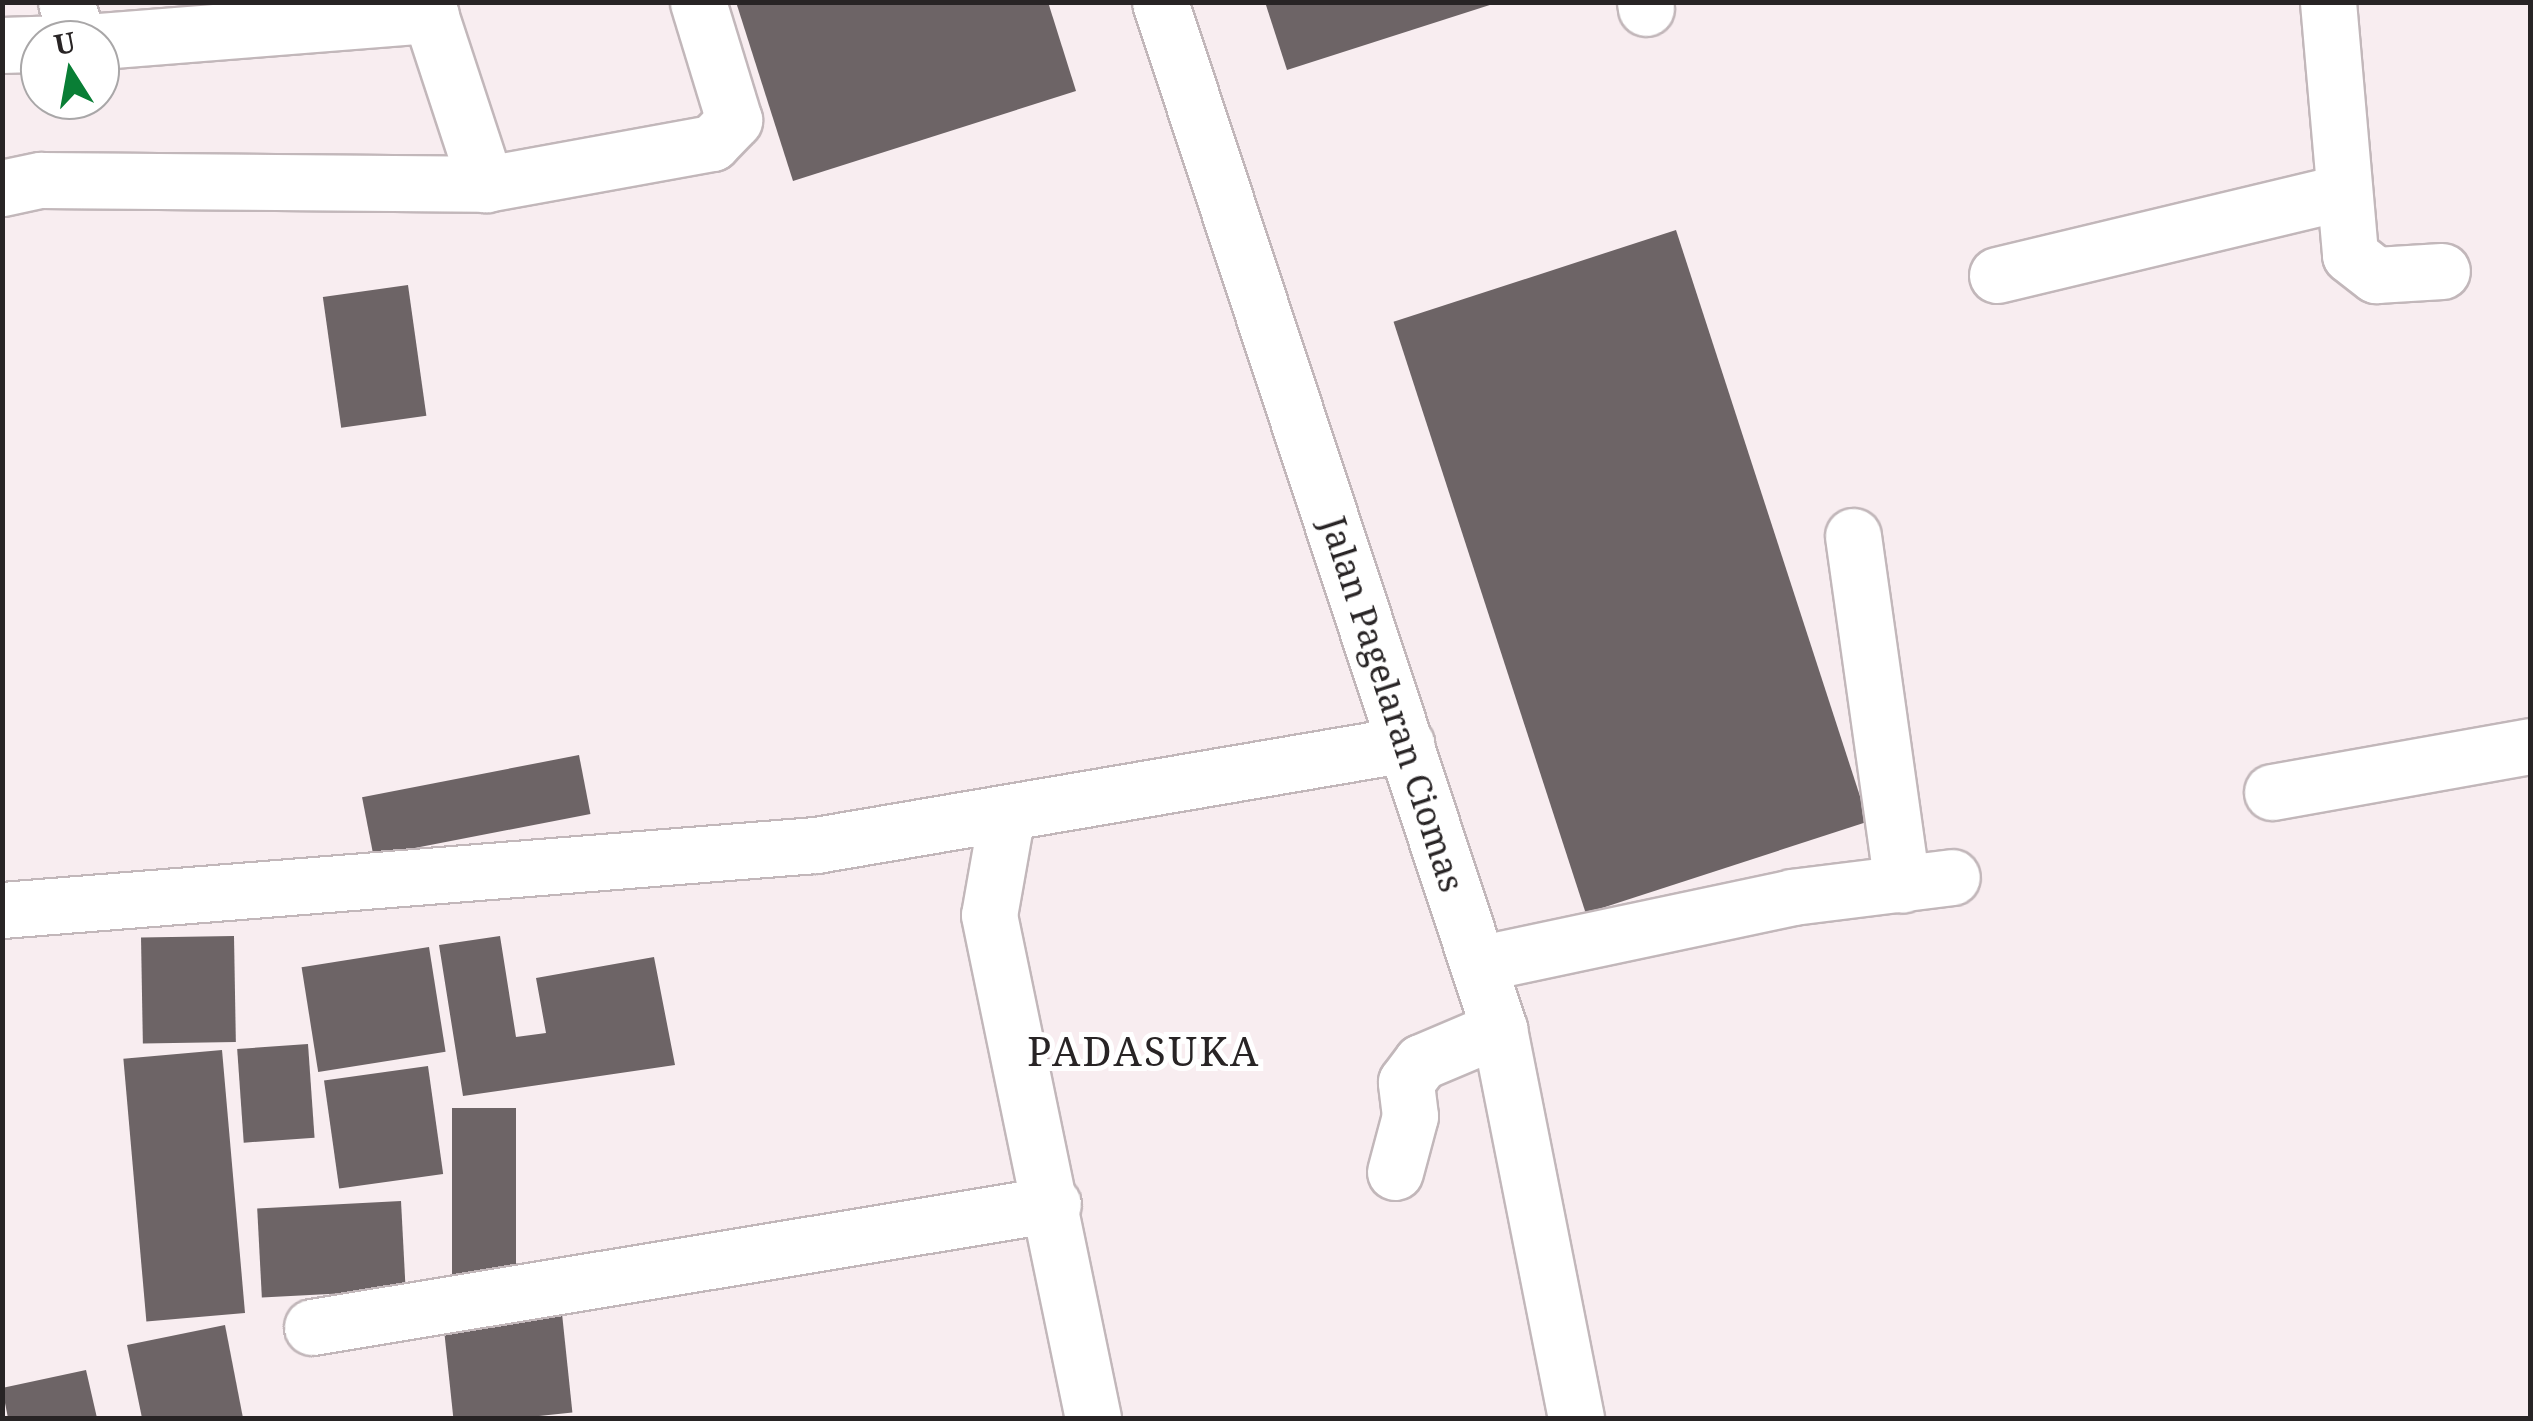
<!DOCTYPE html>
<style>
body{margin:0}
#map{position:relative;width:2533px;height:1421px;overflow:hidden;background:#f8edf0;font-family:"Noto Serif",serif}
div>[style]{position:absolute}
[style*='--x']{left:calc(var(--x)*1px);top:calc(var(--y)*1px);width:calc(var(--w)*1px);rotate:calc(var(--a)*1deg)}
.building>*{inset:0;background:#6d6466;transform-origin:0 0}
.roads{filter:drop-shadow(2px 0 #c2b7ba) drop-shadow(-2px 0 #c2b7ba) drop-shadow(0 2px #c2b7ba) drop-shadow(0 -2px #c2b7ba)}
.street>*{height:55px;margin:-27.5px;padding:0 27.5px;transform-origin:27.5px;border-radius:27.5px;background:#fff}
.secondary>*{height:55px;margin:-27.5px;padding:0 27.5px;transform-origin:27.5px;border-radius:27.5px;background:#fff}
span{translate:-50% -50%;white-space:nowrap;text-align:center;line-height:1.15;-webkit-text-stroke:10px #fff;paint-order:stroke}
.street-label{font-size:35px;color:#282425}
.quarter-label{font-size:40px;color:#282425;letter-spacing:2.5px}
.frame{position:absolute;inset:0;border:5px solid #282425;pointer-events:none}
.north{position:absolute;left:20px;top:20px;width:100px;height:100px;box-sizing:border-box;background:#fff;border:2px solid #a9a7a8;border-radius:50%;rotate:349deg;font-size:28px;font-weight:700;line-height:40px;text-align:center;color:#282425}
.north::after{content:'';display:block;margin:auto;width:35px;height:45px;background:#097e35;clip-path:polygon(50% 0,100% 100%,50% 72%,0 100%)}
</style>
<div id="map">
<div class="building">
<i style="clip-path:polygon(736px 2px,1048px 2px,1076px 91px,793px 181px)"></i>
<i style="clip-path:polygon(1265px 2px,1496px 2px,1496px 3px,1287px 70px)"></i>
<i style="left:1676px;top:230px;width:622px;height:297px;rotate:72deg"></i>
<i style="left:408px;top:285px;width:132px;height:86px;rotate:82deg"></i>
<i style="left:579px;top:755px;width:60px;height:221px;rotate:79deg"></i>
<i style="left:234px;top:936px;width:106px;height:93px;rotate:89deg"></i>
<i style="clip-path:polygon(500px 936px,516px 1037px,546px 1033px,536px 978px,654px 957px,675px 1065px,463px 1096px,439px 945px)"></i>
<i style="left:429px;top:947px;width:106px;height:129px;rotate:81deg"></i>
<i style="left:308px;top:1044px;width:94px;height:71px;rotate:86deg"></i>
<i style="left:222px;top:1050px;width:264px;height:99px;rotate:85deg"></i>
<i style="left:428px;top:1066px;width:109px;height:105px;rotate:82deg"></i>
<i style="left:452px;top:1108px;width:64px;height:168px"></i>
<i style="left:401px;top:1201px;width:89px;height:144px;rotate:87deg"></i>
<i style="left:561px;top:1304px;width:109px;height:119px;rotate:84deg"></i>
<i style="clip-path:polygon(225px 1325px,243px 1418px,142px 1418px,127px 1345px)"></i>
<i style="clip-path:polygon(86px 1370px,97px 1418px,8px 1418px,2px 1388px)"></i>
</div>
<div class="roads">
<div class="street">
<i style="--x:66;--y:2;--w:40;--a:72"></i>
<i style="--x:426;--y:2;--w:192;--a:71.8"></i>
<i style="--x:1645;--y:2;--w:6;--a:81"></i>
<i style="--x:2328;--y:2;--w:254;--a:85"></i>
<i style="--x:2350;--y:255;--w:33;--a:38"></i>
<i style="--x:2376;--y:275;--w:66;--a:-3.5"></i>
<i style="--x:100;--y:41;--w:332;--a:-4.5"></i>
<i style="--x:2;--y:45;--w:38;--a:-2"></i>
<i style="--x:2;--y:188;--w:40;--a:-12"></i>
<i style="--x:41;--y:180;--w:445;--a:0.5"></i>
<i style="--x:486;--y:184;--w:230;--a:-10.3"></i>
<i style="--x:712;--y:143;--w:32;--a:-46"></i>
<i style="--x:734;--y:120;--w:123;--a:-107"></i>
<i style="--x:1997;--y:275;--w:357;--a:-13.5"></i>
<i style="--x:1853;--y:536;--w:352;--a:82"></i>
<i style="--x:2272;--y:792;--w:262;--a:-10.1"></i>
<i style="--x:1006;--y:819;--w:97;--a:100"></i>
<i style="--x:989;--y:915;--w:514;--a:78.32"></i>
<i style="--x:2;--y:910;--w:817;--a:-4.57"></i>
<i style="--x:816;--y:845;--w:599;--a:-9.71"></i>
<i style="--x:1478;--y:964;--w:321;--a:-12"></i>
<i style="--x:1792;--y:897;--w:161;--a:-7.1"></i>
<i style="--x:1395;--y:1172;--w:58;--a:-75"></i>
<i style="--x:1410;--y:1116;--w:34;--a:-97"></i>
<i style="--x:1406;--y:1082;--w:25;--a:-53"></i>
<i style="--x:1421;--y:1062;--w:85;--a:-22.9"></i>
<i style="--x:312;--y:1327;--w:751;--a:-9.42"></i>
</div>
<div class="secondary">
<i style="--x:1160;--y:2;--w:1082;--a:71.73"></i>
<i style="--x:1499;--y:1029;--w:397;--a:78.8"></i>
</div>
</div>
<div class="street-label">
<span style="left:1393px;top:704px;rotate:72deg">Jalan Pagelaran Ciomas</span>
</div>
<div class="quarter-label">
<span style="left:1144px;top:1051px">PADASUKA</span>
</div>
<div class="frame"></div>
<div class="north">U</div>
</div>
